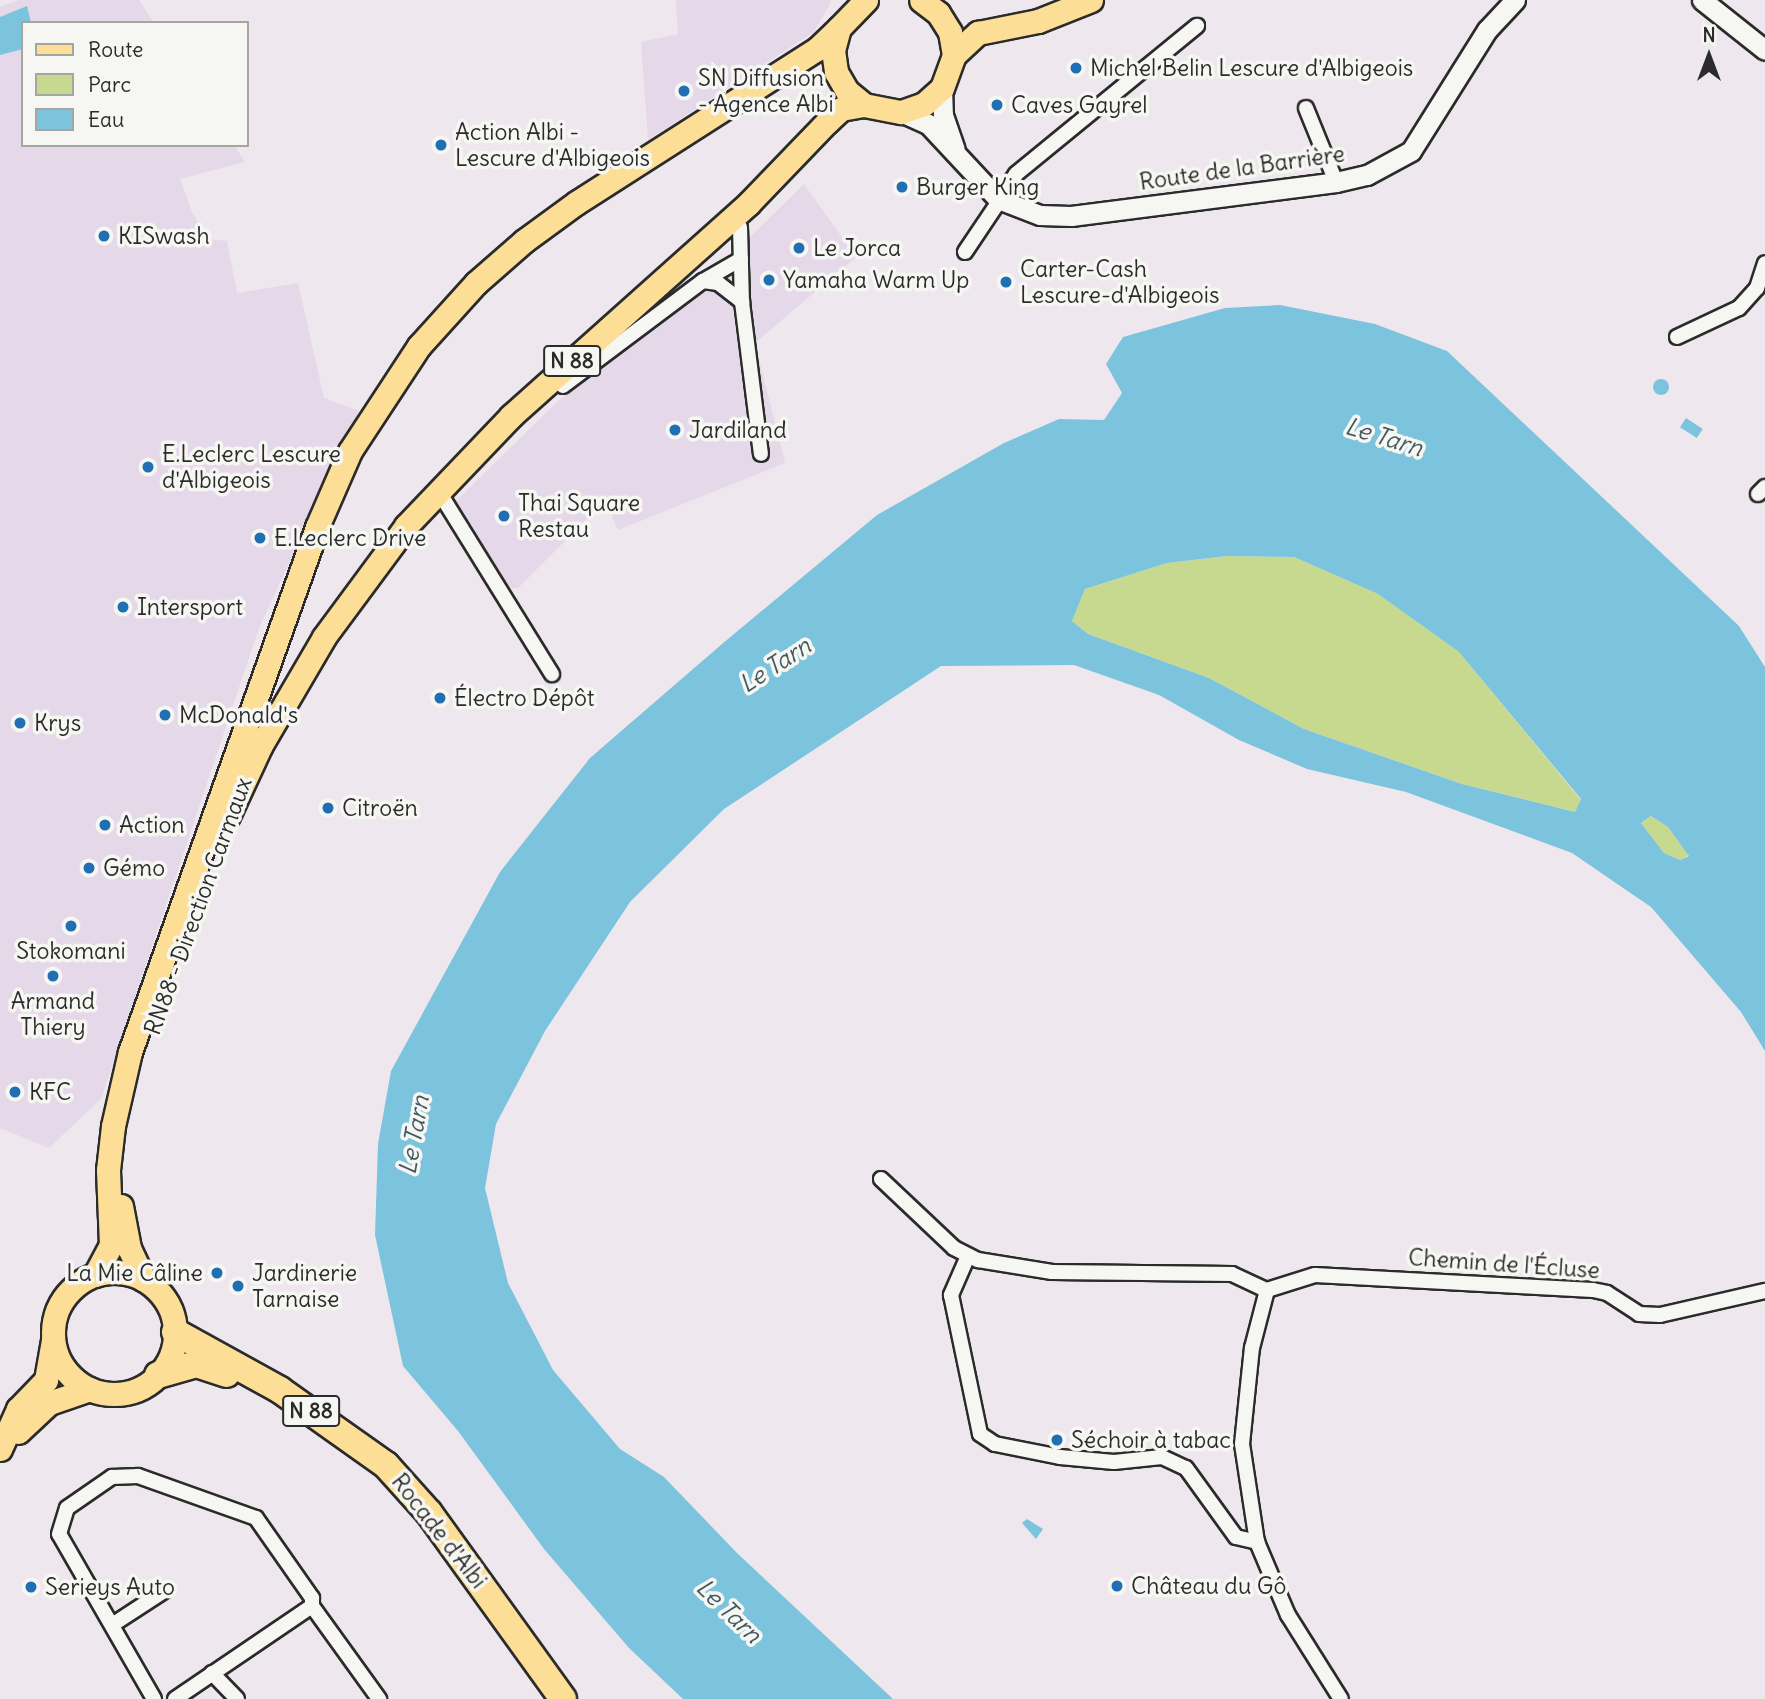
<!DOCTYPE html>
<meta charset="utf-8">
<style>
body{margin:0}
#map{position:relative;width:1765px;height:1699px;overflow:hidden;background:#eee8ee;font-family:Delius,sans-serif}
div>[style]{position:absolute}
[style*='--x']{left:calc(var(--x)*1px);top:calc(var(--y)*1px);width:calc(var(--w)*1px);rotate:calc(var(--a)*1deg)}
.built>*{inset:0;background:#e5d8e9}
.green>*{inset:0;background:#c6d98e}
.water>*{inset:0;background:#7cc4dd;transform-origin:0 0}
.round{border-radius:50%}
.roads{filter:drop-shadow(2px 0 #2b2b2b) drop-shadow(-2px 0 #2b2b2b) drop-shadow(0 2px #2b2b2b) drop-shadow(0 -2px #2b2b2b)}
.street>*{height:14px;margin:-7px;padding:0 7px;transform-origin:7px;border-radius:7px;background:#f6f6f2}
.secondary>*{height:19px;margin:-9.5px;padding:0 9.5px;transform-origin:9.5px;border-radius:9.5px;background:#f6f6f2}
.primary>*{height:23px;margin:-11.5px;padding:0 11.5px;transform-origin:11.5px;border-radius:11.5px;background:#fdde96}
.primary>.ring{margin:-11.5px;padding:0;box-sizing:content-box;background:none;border:23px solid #fdde96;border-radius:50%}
.highway>*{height:26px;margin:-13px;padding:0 13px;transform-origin:13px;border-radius:13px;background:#fdde96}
.dots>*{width:19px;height:19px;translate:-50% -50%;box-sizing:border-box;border:4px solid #f6f6f2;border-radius:50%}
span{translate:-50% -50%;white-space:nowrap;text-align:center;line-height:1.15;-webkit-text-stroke:7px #f6f6f2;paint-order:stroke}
.shield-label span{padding:2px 5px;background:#f6f6f2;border:2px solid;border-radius:5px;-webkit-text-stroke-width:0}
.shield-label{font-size:21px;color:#2b2b2b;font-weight:700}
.poi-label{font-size:23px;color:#2b2b2b}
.left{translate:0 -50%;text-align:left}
.right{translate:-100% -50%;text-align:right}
.street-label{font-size:23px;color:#2b2b2b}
.water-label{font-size:24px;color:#435960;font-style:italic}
.legend{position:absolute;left:21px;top:21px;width:228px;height:126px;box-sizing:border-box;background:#f6f6f2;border:2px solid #a5a5a2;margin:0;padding:9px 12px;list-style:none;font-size:21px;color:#2b2b2b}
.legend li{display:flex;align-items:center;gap:14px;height:35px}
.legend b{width:35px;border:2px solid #a5a5a2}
.north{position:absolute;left:1674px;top:21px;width:70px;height:70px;-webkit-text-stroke:5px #f6f6f2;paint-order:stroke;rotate:0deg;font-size:19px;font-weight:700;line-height:28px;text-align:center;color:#2b2b2b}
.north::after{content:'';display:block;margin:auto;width:24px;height:32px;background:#2b2b2b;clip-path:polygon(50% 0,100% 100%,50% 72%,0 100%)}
</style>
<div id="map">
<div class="built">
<i style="clip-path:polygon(18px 0,139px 0,154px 23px,23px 23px,23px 145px,234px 145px,245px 162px,180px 179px,192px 212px,208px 239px,227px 241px,237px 293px,298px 283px,324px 398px,359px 411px,259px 628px,101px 1099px,49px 1148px,0 1128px,0 7px)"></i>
<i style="clip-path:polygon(676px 0,831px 0,831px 2px,814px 32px,648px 140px,641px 42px,678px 34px)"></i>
<i style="clip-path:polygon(804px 184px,856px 257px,755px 343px,785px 463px,618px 530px,605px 501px,518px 588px,504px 588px,453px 504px,556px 403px,731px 256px)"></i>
</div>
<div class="green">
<i style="clip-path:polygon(1227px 556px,1294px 557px,1378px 594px,1459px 652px,1581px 800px,1575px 812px,1462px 784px,1304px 729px,1209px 678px,1088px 634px,1072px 621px,1085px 589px,1167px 563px)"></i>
<i style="clip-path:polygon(1651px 816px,1668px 827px,1689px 855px,1680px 860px,1664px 853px,1641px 823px)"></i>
</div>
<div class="water">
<i style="clip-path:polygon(27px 6px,31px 23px,23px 23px,23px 49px,0 55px,0 17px)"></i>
<i style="clip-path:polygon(evenodd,1280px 305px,1375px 324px,1447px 351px,1739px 626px,1765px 667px,1765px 1051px,1741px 1012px,1651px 907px,1572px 853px,1406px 792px,1307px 769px,1239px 740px,1159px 695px,1074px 665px,941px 666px,724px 809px,630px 902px,545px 1031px,496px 1124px,485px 1188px,508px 1283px,553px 1370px,620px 1449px,664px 1477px,737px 1553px,893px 1699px,683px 1699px,629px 1648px,544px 1549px,458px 1431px,403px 1366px,375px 1235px,378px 1144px,391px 1071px,500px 872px,590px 758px,722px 644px,877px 515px,1004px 443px,1059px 419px,1104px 420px,1122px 393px,1106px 364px,1123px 337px,1225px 308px,1280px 305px,1227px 556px,1294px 557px,1378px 594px,1459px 652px,1581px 799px,1575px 812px,1462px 784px,1304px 729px,1209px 678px,1088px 634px,1072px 621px,1085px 589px,1167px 563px,1227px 556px,1280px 305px,1651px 816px,1668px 827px,1689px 856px,1680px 860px,1664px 853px,1641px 823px,1651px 816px)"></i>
<i class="round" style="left:1653px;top:379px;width:16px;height:16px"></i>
<i style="left:1686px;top:418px;width:20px;height:11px;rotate:33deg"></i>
<i style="clip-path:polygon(1027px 1519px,1043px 1529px,1036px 1539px,1022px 1523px)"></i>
</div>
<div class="roads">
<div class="street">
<i style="--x:1306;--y:108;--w:80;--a:67.9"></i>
<i style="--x:998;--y:199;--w:31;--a:-54"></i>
<i style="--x:1016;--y:174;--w:234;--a:-39.3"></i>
<i style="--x:740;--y:227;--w:75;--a:88.5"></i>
<i style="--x:742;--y:302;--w:153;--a:82.9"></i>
<i style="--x:965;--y:252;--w:63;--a:-56.1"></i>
<i style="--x:703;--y:281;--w:44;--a:-30.1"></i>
<i style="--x:1677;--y:337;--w:68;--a:-25.1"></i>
<i style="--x:1739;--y:308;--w:27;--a:-48"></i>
<i style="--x:1757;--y:288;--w:26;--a:-72"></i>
<i style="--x:563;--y:386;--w:175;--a:-36.9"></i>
<i style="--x:703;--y:281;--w:15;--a:8"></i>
<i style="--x:718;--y:283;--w:31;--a:38"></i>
<i style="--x:1758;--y:494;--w:10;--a:-45"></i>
<i style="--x:444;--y:500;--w:205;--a:58.2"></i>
<i style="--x:881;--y:1179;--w:100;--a:43.4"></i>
<i style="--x:954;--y:1248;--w:27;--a:27"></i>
<i style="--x:978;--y:1260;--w:75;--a:9.2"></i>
<i style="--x:1052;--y:1272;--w:180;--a:0.6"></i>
<i style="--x:1232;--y:1274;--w:38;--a:25"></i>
<i style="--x:968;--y:1256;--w:43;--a:113.6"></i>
<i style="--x:951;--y:1295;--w:142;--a:78.2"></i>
<i style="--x:980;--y:1434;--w:18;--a:34"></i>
<i style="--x:995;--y:1444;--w:66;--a:11.3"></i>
<i style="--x:1060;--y:1457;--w:54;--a:5.3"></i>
<i style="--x:1114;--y:1462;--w:48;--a:-5.9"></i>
<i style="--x:1162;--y:1457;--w:26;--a:25"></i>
<i style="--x:1186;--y:1468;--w:85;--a:54.1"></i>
<i style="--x:1236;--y:1537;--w:22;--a:13"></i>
<i style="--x:1257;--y:1542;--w:79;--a:67"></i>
<i style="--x:1288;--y:1615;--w:99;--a:57.8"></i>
<i style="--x:1257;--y:1542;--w:99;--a:-98.7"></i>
<i style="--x:1242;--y:1444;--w:97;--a:-84.1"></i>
<i style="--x:1252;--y:1348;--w:60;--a:-75.5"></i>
<i style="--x:1267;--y:1290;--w:50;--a:-17.4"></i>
<i style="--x:1315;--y:1275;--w:278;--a:3.1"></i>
<i style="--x:1593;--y:1290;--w:14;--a:12"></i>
<i style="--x:1607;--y:1293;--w:38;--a:33"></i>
<i style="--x:1639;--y:1314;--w:21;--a:3"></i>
<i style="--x:1660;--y:1315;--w:108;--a:-12.9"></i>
<i style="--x:312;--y:1606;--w:115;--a:54.2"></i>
<i style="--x:112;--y:1625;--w:62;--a:-33.2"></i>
<i style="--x:212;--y:1673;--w:36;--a:46"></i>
<i style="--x:154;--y:1699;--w:190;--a:-119.9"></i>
<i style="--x:59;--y:1534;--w:27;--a:-73"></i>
<i style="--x:67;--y:1508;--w:55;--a:-34.6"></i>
<i style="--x:112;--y:1477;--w:26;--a:-2"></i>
<i style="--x:138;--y:1476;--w:125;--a:19.6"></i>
<i style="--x:256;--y:1518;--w:98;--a:55"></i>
<i style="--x:312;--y:1598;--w:8;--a:90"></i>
<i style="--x:175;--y:1699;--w:166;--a:-34.2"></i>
</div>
<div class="secondary">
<i style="--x:1702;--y:0;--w:80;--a:38.4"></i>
<i style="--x:942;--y:88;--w:27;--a:88"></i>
<i style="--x:943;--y:115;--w:36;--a:71"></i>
<i style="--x:901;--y:112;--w:30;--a:24"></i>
<i style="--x:928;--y:124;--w:103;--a:47"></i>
<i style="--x:998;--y:199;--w:45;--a:20.9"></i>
<i style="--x:1040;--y:215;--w:31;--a:2"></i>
<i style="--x:1071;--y:216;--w:267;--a:-7.3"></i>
<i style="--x:1336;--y:182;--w:32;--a:-13"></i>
<i style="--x:1367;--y:175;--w:50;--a:-28.6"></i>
<i style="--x:1411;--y:151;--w:143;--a:-57.9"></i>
<i style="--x:1487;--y:30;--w:41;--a:-47"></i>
</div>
<div class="primary">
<i style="--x:866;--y:0;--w:39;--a:134"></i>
<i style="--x:839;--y:28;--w:23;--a:105"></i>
<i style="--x:833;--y:50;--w:22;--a:82"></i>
<i style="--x:836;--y:72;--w:22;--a:60"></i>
<i style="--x:847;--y:91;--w:22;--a:39"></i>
<i style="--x:864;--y:105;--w:38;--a:11"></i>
<i style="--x:901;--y:112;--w:24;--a:-19"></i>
<i style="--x:924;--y:104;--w:24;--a:-42"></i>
<i style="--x:942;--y:88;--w:35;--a:-70"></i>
<i style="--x:954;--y:55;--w:23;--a:-100"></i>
<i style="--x:950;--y:32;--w:22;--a:-122"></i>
<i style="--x:938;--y:13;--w:21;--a:-143"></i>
<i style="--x:954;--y:55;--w:33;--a:-43"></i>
<i style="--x:978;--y:33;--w:61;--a:-11.3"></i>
<i style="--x:1038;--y:21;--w:57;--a:-21.6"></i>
<i style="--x:228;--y:816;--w:78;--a:-65.1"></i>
<i style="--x:261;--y:745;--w:125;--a:-59.7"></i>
<i style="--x:324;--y:637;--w:138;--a:-53.5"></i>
<i style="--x:406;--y:526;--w:152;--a:-46.3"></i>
<i style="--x:511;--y:416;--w:318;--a:-41.8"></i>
<i style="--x:748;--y:204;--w:114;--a:-46.1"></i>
<i style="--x:827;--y:122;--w:19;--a:-43"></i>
<i style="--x:841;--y:109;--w:23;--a:-10"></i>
<i style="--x:121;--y:1206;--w:43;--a:79.2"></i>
<i style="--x:129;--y:1248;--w:35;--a:65"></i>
<i class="ring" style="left:53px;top:1272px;width:99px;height:99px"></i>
<i style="--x:95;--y:1275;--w:34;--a:-62"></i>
<i style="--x:111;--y:1245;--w:75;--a:-92.3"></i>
<i style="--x:108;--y:1170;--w:44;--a:-83.5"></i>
<i style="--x:113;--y:1126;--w:76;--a:-77.1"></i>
<i style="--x:130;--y:1052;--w:557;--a:-70.39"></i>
<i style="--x:317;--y:527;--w:83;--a:-66.5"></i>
<i style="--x:350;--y:451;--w:126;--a:-56.7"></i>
<i style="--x:419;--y:346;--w:85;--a:-47.9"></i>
<i style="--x:476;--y:283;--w:64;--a:-41.2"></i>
<i style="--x:524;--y:241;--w:64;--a:-36.2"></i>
<i style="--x:576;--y:203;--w:286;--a:-32.6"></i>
<i style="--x:817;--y:49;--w:30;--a:-44"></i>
<i style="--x:18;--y:1432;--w:42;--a:-43.1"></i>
<i style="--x:49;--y:1403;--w:43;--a:-18.9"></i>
<i style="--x:0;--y:1449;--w:44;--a:-65.8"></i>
<i style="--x:18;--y:1409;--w:40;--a:-46"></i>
<i style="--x:46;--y:1380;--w:41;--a:-80.1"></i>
</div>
<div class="highway">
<i style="--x:175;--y:1332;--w:120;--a:28.9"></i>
<i style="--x:280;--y:1390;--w:130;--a:35.3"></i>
<i style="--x:386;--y:1465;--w:64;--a:48.1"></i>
<i style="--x:429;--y:1513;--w:229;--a:54.2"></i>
<i style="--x:158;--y:1375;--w:40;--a:-16"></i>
<i style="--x:196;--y:1364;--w:32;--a:18"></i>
</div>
</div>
<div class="dots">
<i style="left:1076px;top:68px;background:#1f6fb2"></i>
<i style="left:684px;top:91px;background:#1f6fb2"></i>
<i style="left:997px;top:105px;background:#1f6fb2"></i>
<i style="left:441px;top:145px;background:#1f6fb2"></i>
<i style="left:902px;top:187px;background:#1f6fb2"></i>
<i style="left:104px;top:236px;background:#1f6fb2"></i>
<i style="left:799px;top:248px;background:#1f6fb2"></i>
<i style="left:769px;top:280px;background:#1f6fb2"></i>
<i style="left:1006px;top:282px;background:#1f6fb2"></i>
<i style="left:675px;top:430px;background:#1f6fb2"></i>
<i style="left:148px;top:467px;background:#1f6fb2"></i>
<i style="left:504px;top:516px;background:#1f6fb2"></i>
<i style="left:260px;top:538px;background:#1f6fb2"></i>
<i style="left:123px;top:607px;background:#1f6fb2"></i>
<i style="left:440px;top:698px;background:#1f6fb2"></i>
<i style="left:165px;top:715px;background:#1f6fb2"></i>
<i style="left:20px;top:723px;background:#1f6fb2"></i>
<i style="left:328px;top:808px;background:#1f6fb2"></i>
<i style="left:105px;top:825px;background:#1f6fb2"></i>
<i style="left:89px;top:868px;background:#1f6fb2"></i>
<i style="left:71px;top:926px;background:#1f6fb2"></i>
<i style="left:53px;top:976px;background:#1f6fb2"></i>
<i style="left:15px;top:1092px;background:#1f6fb2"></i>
<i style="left:217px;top:1273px;background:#1f6fb2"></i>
<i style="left:238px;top:1286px;background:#1f6fb2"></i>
<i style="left:1057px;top:1440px;background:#1f6fb2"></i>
<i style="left:1117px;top:1586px;background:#1f6fb2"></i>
<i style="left:31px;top:1587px;background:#1f6fb2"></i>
</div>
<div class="shield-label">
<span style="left:572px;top:361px">N 88</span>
<span style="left:311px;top:1411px">N 88</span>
</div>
<div class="poi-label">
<span class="left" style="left:1090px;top:68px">Michel Belin Lescure d'Albigeois</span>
<span class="left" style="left:698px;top:91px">SN Diffusion<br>- Agence Albi</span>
<span class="left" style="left:1011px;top:105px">Caves Gayrel</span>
<span class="left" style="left:455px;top:145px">Action Albi -<br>Lescure d'Albigeois</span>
<span class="left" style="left:916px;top:187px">Burger King</span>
<span class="left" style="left:118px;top:236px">KISwash</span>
<span class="left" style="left:813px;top:248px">Le Jorca</span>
<span class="left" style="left:1020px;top:282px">Carter-Cash<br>Lescure-d'Albigeois</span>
<span class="left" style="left:783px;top:280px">Yamaha Warm Up</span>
<span class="left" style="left:689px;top:430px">Jardiland</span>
<span class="left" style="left:162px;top:467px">E.Leclerc Lescure<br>d'Albigeois</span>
<span class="left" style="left:518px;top:516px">Thai Square<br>Restau</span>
<span class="left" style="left:274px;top:538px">E.Leclerc Drive</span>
<span class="left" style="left:137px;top:607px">Intersport</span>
<span class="left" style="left:454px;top:698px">Électro Dépôt</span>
<span class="left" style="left:179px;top:715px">McDonald's</span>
<span class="left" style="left:34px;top:723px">Krys</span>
<span class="left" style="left:342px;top:808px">Citroën</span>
<span class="left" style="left:119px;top:825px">Action</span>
<span class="left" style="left:103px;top:868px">Gémo</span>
<span style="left:71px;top:951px">Stokomani</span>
<span style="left:53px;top:1014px">Armand<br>Thiery</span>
<span class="left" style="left:29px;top:1092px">KFC</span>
<span class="right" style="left:203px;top:1273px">La Mie Câline</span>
<span class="left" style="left:252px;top:1286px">Jardinerie<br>Tarnaise</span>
<span class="left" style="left:1071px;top:1440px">Séchoir à tabac</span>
<span class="left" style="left:1131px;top:1586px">Château du Gô</span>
<span class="left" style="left:45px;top:1587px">Serieys Auto</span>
</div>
<div class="street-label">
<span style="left:1242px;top:168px;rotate:-8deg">Route de la Barrière</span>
<span style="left:198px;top:906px;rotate:-70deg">RN88 - Direction Carmaux</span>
<span style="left:1504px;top:1264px;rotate:4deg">Chemin de l'Écluse</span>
<span style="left:439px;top:1531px;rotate:52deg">Rocade d'Albi</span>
</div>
<div class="water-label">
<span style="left:1384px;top:437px;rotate:17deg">Le Tarn</span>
<span style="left:775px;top:665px;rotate:-33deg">Le Tarn</span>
<span style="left:414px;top:1135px;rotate:-80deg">Le Tarn</span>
<span style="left:729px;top:1611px;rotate:44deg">Le Tarn</span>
</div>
<ul class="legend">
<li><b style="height:9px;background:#fdde96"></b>Route</li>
<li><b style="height:19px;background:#c6d98e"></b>Parc</li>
<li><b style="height:19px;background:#7cc4dd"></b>Eau</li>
</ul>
<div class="north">N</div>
</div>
